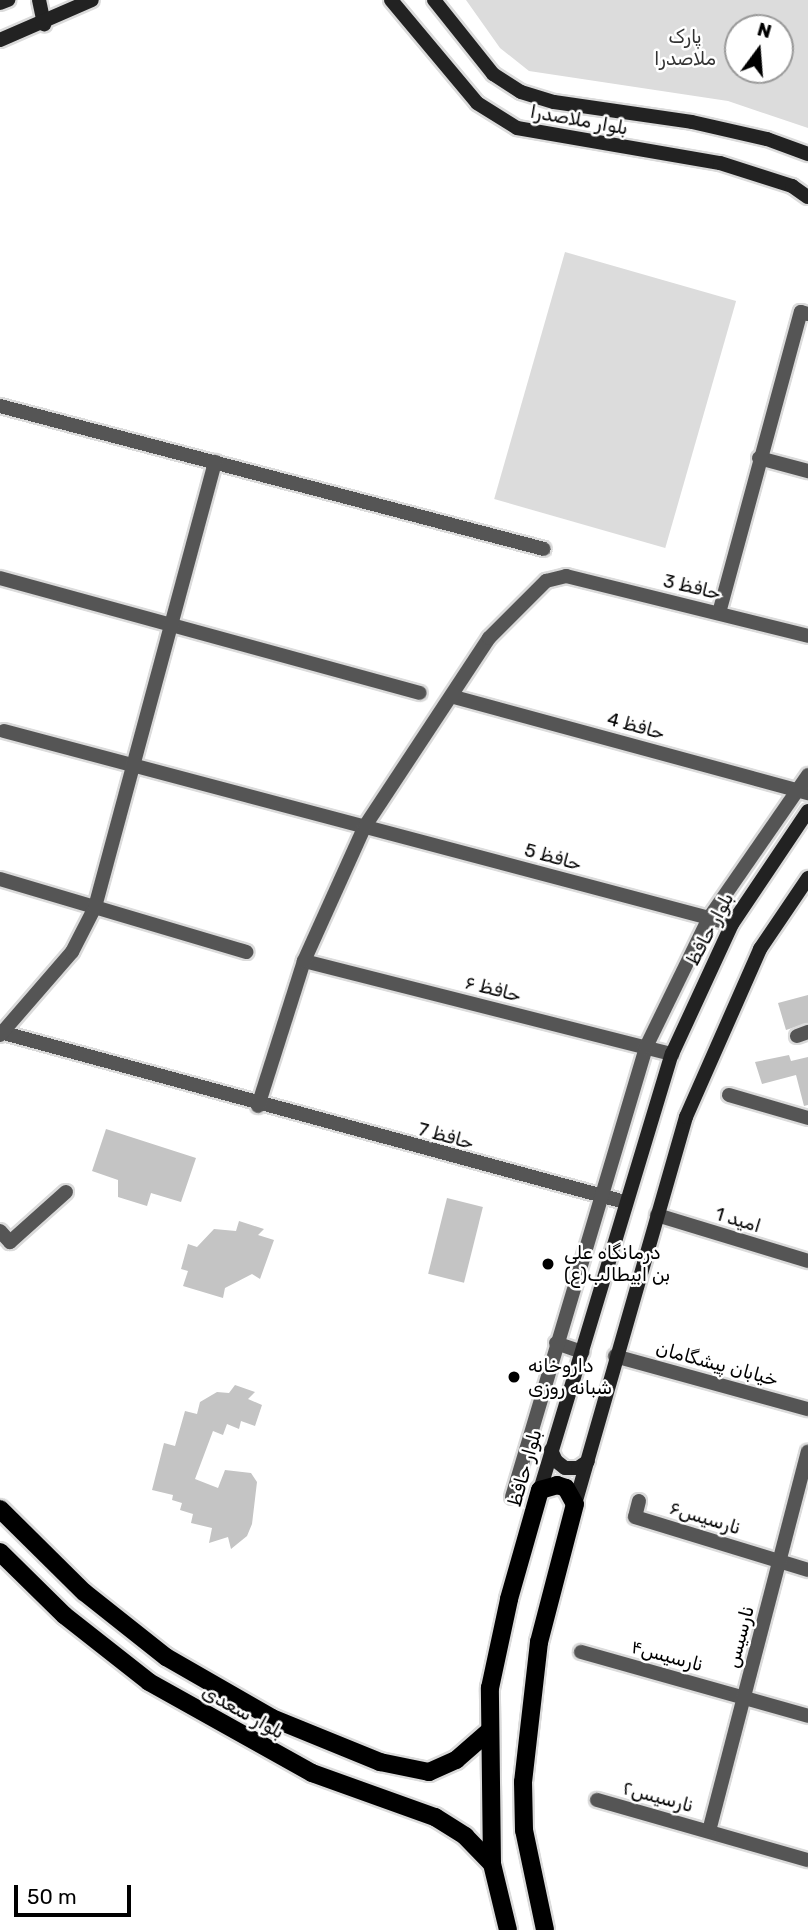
<!DOCTYPE html>
<meta charset="utf-8">
<style>
body{margin:0}
#map{position:relative;width:808px;height:1930px;overflow:hidden;background:#fff;font-family:Rubik,Cairo,sans-serif}
div>[style]{position:absolute}
[style*='--x']{left:calc(var(--x)*1px);top:calc(var(--y)*1px);width:calc(var(--w)*1px);rotate:calc(var(--a)*1deg)}
.green>*{inset:0;background:#dcdcdc;transform-origin:0 0}
.building>*{inset:0;background:#c4c4c4;transform-origin:0 0}
.roads{filter:drop-shadow(2px 0 #dbdbdb) drop-shadow(-2px 0 #dbdbdb) drop-shadow(0 2px #dbdbdb) drop-shadow(0 -2px #dbdbdb)}
.minor>*{height:14px;margin:-7px;padding:0 7px;transform-origin:7px;border-radius:7px;background:#555}
.tertiary>*{height:14px;margin:-7px;padding:0 7px;transform-origin:7px;border-radius:7px;background:#555}
.secondary>*{height:14px;margin:-7px;padding:0 7px;transform-origin:7px;border-radius:7px;background:#222}
.primary>*{height:18px;margin:-9px;padding:0 9px;transform-origin:9px;border-radius:9px;background:#000}
.dots>*{width:19px;height:19px;translate:-50% -50%;box-sizing:border-box;border:4px solid #fff;border-radius:50%}
span{translate:-50% -50%;white-space:nowrap;text-align:center;line-height:1.15;-webkit-text-stroke:5px #fff;paint-order:stroke}
.park-label{font-size:19px;color:#333}
.street-label{font-size:19px;color:#000}
.poi-label{font-size:19px;color:#000}
.left{translate:0 -50%;text-align:left}
.north{position:absolute;left:724px;top:14px;width:70px;height:70px;box-sizing:border-box;background:#fff;border:2px solid #999;border-radius:50%;rotate:16deg;font-size:19px;font-weight:700;line-height:28px;text-align:center;color:#000}
.north::after{content:'';display:block;margin:auto;width:24px;height:32px;background:#000;clip-path:polygon(50% 0,100% 100%,50% 72%,0 100%)}
.scale{position:absolute;left:14px;top:1885px;width:117px;height:32px;box-sizing:border-box;border:4px solid #000;border-top:0;padding-left:9px;font-size:21px;line-height:24px;white-space:nowrap;color:#000;-webkit-text-stroke:5px #fff;paint-order:stroke}
</style>
<div id="map">
<div class="green">
<i style="clip-path:polygon(evenodd,466px 0,808px 0,808px 128px,728px 101px,529px 71px,500px 48px,466px 0,780px 28px,780px 70px,738px 70px,738px 28px,780px 28px)"></i>
<i style="left:565px;top:252px;width:178px;height:257px;rotate:16deg"></i>
</div>
<div class="building">
<i style="clip-path:polygon(808px 995px,808px 1023px,786px 1030px,778px 1003px)"></i>
<i style="clip-path:polygon(789px 1055px,791px 1061px,808px 1057px,808px 1105px,804px 1106px,796px 1075px,762px 1084px,755px 1062px)"></i>
<i style="clip-path:polygon(106px 1129px,196px 1158px,181px 1202px,151px 1193px,147px 1206px,118px 1197px,118px 1180px,92px 1171px)"></i>
<i style="left:447px;top:1198px;width:37px;height:78px;rotate:14deg"></i>
<i style="clip-path:polygon(239px 1221px,264px 1229px,258px 1235px,274px 1240px,260px 1279px,252px 1274px,225px 1288px,223px 1298px,183px 1286px,188px 1271px,181px 1269px,188px 1244px,197px 1247px,214px 1229px,236px 1231px)"></i>
<i style="clip-path:polygon(235px 1385px,255px 1392px,248px 1399px,262px 1405px,255px 1426px,241px 1421px,239px 1429px,227px 1424px,223px 1435px,213px 1431px,195px 1479px,218px 1488px,225px 1470px,251px 1473px,257px 1482px,252px 1524px,247px 1536px,231px 1549px,228px 1537px,209px 1543px,212px 1528px,191px 1523px,193px 1514px,180px 1510px,182px 1503px,172px 1500px,173px 1495px,152px 1490px,164px 1443px,175px 1446px,185px 1411px,197px 1414px,200px 1402px,217px 1392px,229px 1393px)"></i>
</div>
<div class="roads">
<div class="minor">
<i style="--x:0;--y:406;--w:562;--a:14.73"></i>
<i style="--x:759;--y:458;--w:51;--a:14.9"></i>
<i style="--x:0;--y:578;--w:435;--a:15.3"></i>
<i style="--x:719;--y:613;--w:312;--a:-74.8"></i>
<i style="--x:801;--y:312;--w:7;--a:16"></i>
<i style="--x:454;--y:697;--w:367;--a:15.2"></i>
<i style="--x:4;--y:731;--w:753;--a:14.85"></i>
<i style="--x:0;--y:879;--w:257;--a:16.5"></i>
<i style="--x:304;--y:961;--w:380;--a:14.2"></i>
<i style="--x:0;--y:1032;--w:648;--a:15.22"></i>
<i style="--x:0;--y:1035;--w:110;--a:-49.1"></i>
<i style="--x:72;--y:952;--w:51;--a:-62.9"></i>
<i style="--x:95;--y:907;--w:461;--a:-74.9"></i>
<i style="--x:797;--y:1036;--w:12;--a:-20"></i>
<i style="--x:729;--y:1095;--w:82;--a:16.2"></i>
<i style="--x:258;--y:1106;--w:152;--a:-72.4"></i>
<i style="--x:304;--y:961;--w:148;--a:-65.7"></i>
<i style="--x:365;--y:826;--w:225;--a:-56.6"></i>
<i style="--x:489;--y:638;--w:81;--a:-45"></i>
<i style="--x:546;--y:581;--w:21;--a:-14"></i>
<i style="--x:566;--y:576;--w:249;--a:13.9"></i>
<i style="--x:657;--y:1215;--w:158;--a:16.9"></i>
<i style="--x:0;--y:1231;--w:15;--a:48"></i>
<i style="--x:10;--y:1242;--w:75;--a:-41.8"></i>
<i style="--x:556;--y:1343;--w:28;--a:19"></i>
<i style="--x:512;--y:1497;--w:470;--a:-73.4"></i>
<i style="--x:646;--y:1047;--w:144;--a:-64"></i>
<i style="--x:709;--y:918;--w:174;--a:-55.3"></i>
<i style="--x:639;--y:1501;--w:16;--a:104"></i>
<i style="--x:635;--y:1517;--w:181;--a:17"></i>
<i style="--x:581;--y:1652;--w:236;--a:15.7"></i>
<i style="--x:597;--y:1800;--w:219;--a:15.9"></i>
<i style="--x:709;--y:1831;--w:392;--a:-75.4"></i>
</div>
<div class="tertiary">
<i style="--x:615;--y:1356;--w:200;--a:15.4"></i>
</div>
<div class="secondary">
<i style="--x:39;--y:0;--w:25;--a:78"></i>
<i style="--x:391;--y:0;--w:134;--a:50.1"></i>
<i style="--x:477;--y:103;--w:47;--a:32"></i>
<i style="--x:517;--y:128;--w:206;--a:9.8"></i>
<i style="--x:720;--y:163;--w:76;--a:17.7"></i>
<i style="--x:792;--y:186;--w:19;--a:35"></i>
<i style="--x:434;--y:0;--w:95;--a:51.4"></i>
<i style="--x:493;--y:74;--w:33;--a:33"></i>
<i style="--x:521;--y:92;--w:34;--a:17"></i>
<i style="--x:554;--y:102;--w:139;--a:8.2"></i>
<i style="--x:692;--y:122;--w:77;--a:12.8"></i>
<i style="--x:767;--y:139;--w:44;--a:20.1"></i>
<i style="--x:0;--y:3;--w:9;--a:-21"></i>
<i style="--x:0;--y:40;--w:100;--a:-23.5"></i>
<i style="--x:551;--y:1450;--w:12;--a:66"></i>
<i style="--x:556;--y:1461;--w:11;--a:38"></i>
<i style="--x:565;--y:1468;--w:13;--a:0"></i>
<i style="--x:578;--y:1468;--w:12;--a:-35"></i>
<i style="--x:540;--y:1490;--w:456;--a:-73.2"></i>
<i style="--x:672;--y:1054;--w:143;--a:-65.2"></i>
<i style="--x:732;--y:924;--w:136;--a:-56.1"></i>
<i style="--x:575;--y:1504;--w:403;--a:-74"></i>
<i style="--x:686;--y:1117;--w:184;--a:-66.2"></i>
<i style="--x:760;--y:949;--w:86;--a:-55.9"></i>
</div>
<div class="primary">
<i style="--x:0;--y:1509;--w:118;--a:44.7"></i>
<i style="--x:84;--y:1592;--w:105;--a:38.4"></i>
<i style="--x:166;--y:1657;--w:122;--a:29.9"></i>
<i style="--x:272;--y:1718;--w:117;--a:22.2"></i>
<i style="--x:380;--y:1762;--w:50;--a:11.5"></i>
<i style="--x:429;--y:1772;--w:30;--a:-24"></i>
<i style="--x:456;--y:1760;--w:43;--a:-41.2"></i>
<i style="--x:0;--y:1552;--w:90;--a:44.5"></i>
<i style="--x:64;--y:1615;--w:108;--a:38.2"></i>
<i style="--x:149;--y:1682;--w:187;--a:29.2"></i>
<i style="--x:312;--y:1773;--w:131;--a:19.7"></i>
<i style="--x:435;--y:1817;--w:36;--a:32"></i>
<i style="--x:465;--y:1836;--w:39;--a:46"></i>
<i style="--x:508;--y:1930;--w:68;--a:-103.6"></i>
<i style="--x:492;--y:1864;--w:176;--a:-90.7"></i>
<i style="--x:490;--y:1688;--w:91;--a:-77.9"></i>
<i style="--x:509;--y:1599;--w:113;--a:-74.1"></i>
<i style="--x:540;--y:1490;--w:18;--a:-16"></i>
<i style="--x:557;--y:1485;--w:9;--a:18"></i>
<i style="--x:566;--y:1488;--w:18;--a:61"></i>
<i style="--x:575;--y:1504;--w:143;--a:104.6"></i>
<i style="--x:539;--y:1642;--w:141;--a:96.5"></i>
<i style="--x:523;--y:1782;--w:48;--a:88.8"></i>
<i style="--x:524;--y:1830;--w:102;--a:78.1"></i>
</div>
</div>
<div class="dots">
<i style="left:548px;top:1264px;background:#000"></i>
<i style="left:514px;top:1377px;background:#000"></i>
</div>
<div class="park-label">
<span style="left:685px;top:48px">پارک<br>ملاصدرا</span>
</div>
<div class="street-label">
<span style="left:579px;top:120px;rotate:10deg">بلوار ملاصدرا</span>
<span style="left:692px;top:587px;rotate:13deg">حافظ 3</span>
<span style="left:636px;top:726px;rotate:15deg">حافظ 4</span>
<span style="left:553px;top:857px;rotate:15deg">حافظ 5</span>
<span style="left:710px;top:929px;rotate:-62deg">بلوار حافظ</span>
<span style="left:493px;top:989px;rotate:14deg">حافظ ۶</span>
<span style="left:446px;top:1136px;rotate:15deg">حافظ 7</span>
<span style="left:738px;top:1220px;rotate:17deg">امید 1</span>
<span style="left:717px;top:1364px;rotate:15deg">خیابان پیشگامان</span>
<span style="left:525px;top:1468px;rotate:-74deg">بلوار حافظ</span>
<span style="left:705px;top:1518px;rotate:17deg">نارسیس۶</span>
<span style="left:740px;top:1637px;rotate:-75deg">نارسیس</span>
<span style="left:667px;top:1656px;rotate:15deg">نارسیس۴</span>
<span style="left:243px;top:1712px;rotate:29deg">بلوار سعدی</span>
<span style="left:658px;top:1797px;rotate:15deg">نارسیس۲</span>
</div>
<div class="poi-label">
<span class="left" style="left:564px;top:1264px">درمانگاه علی<br>بن ابیطالب(ع)</span>
<span class="left" style="left:528px;top:1377px">داروخانه<br>شبانه روزی</span>
</div>
<div class="north">N</div>
<div class="scale">50 m</div>
</div>
